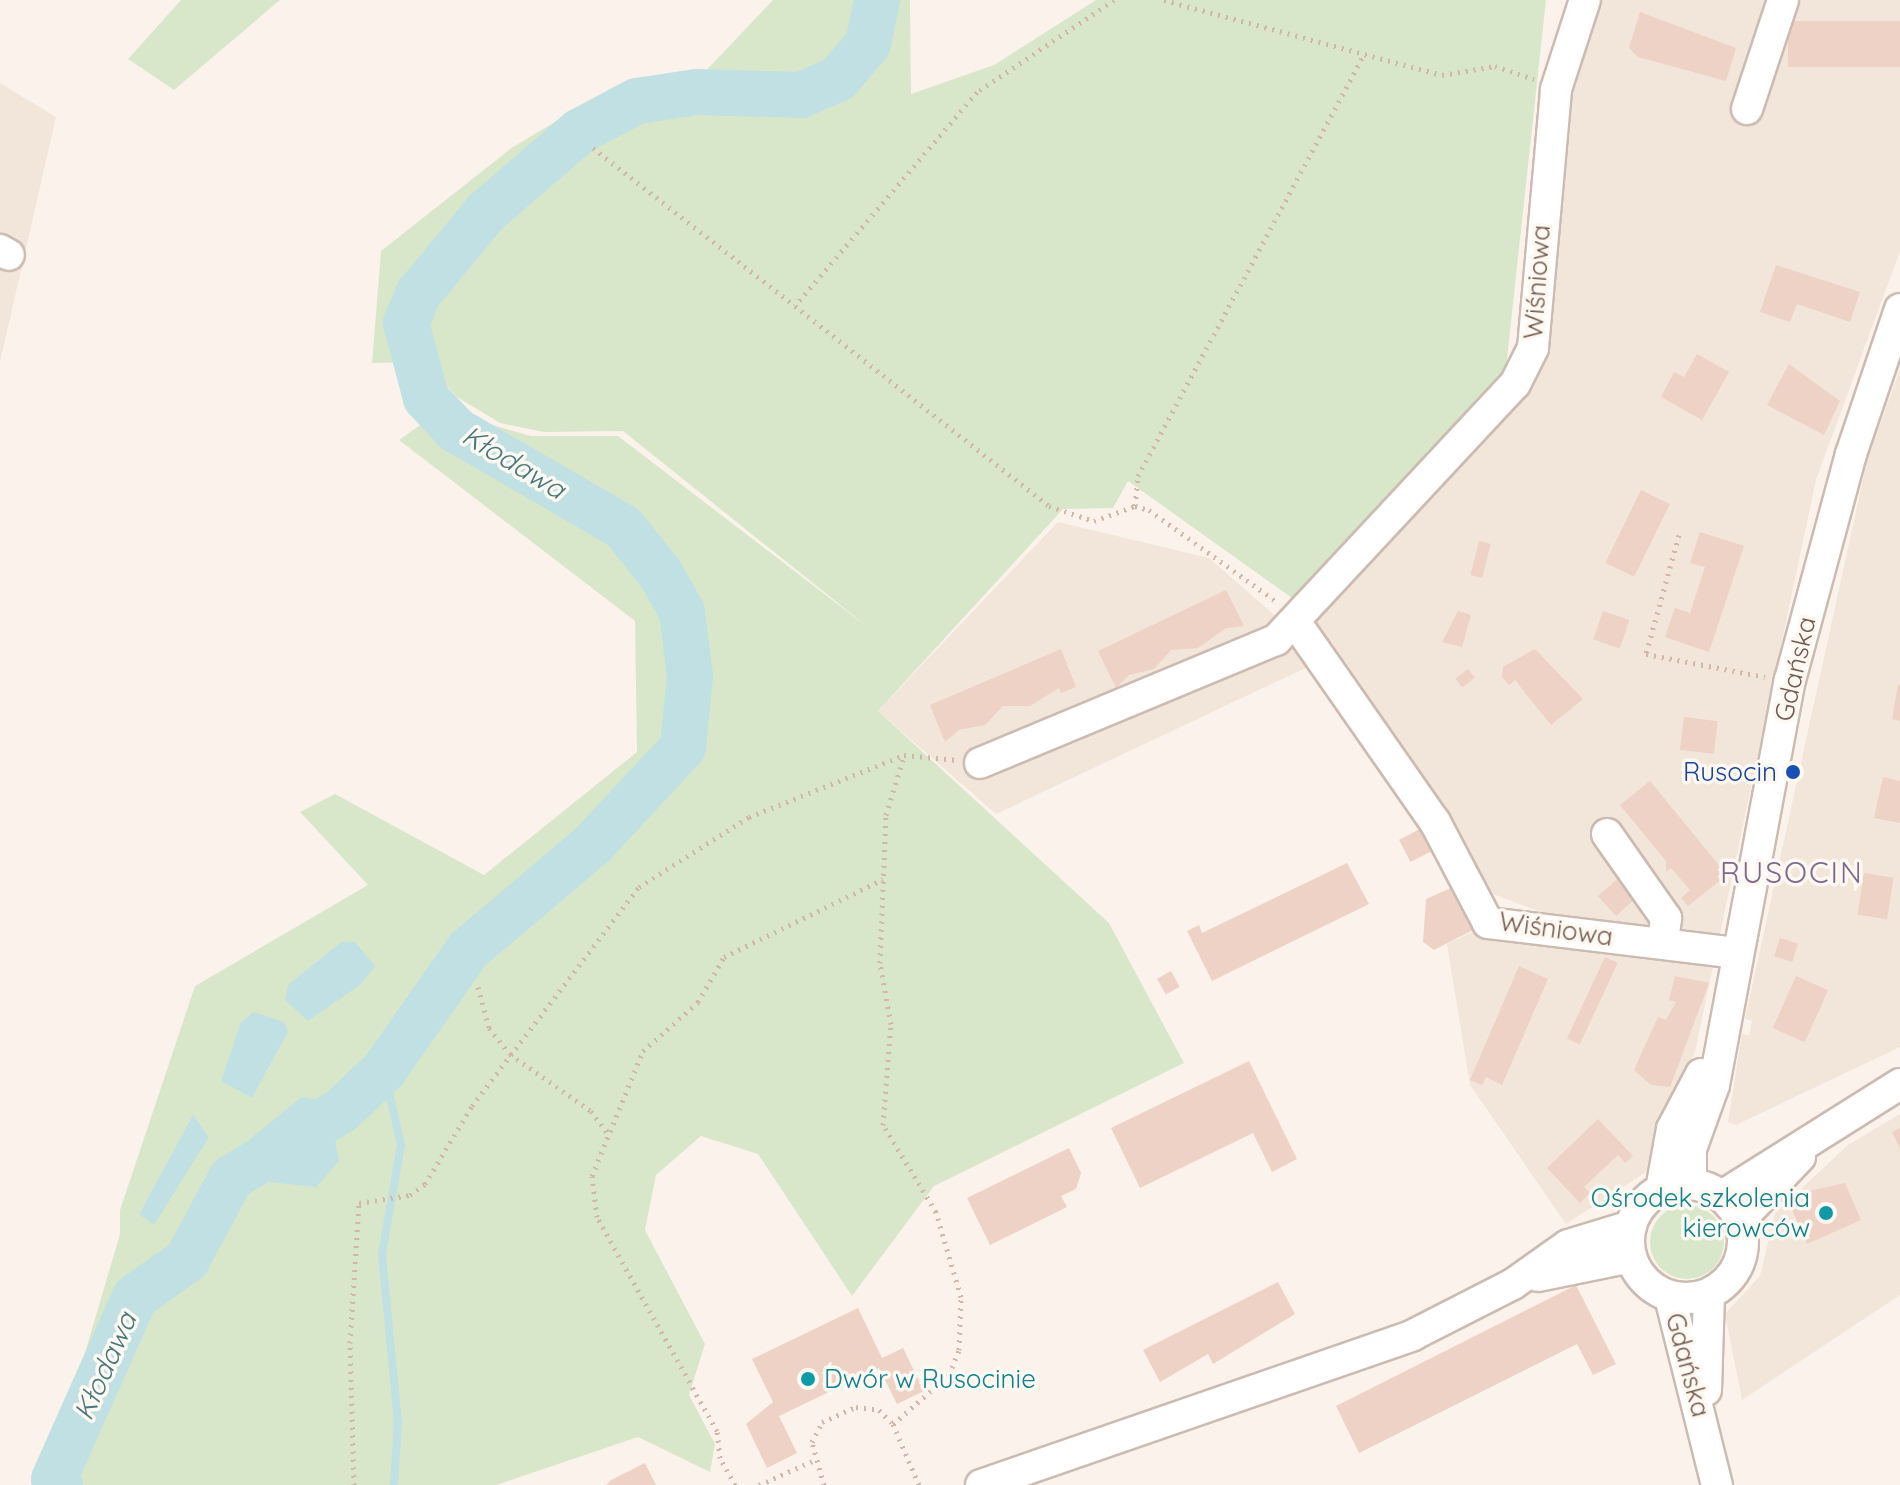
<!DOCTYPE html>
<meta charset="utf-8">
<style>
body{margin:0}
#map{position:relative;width:1900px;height:1485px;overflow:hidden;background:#fbf3eb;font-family:Quicksand,sans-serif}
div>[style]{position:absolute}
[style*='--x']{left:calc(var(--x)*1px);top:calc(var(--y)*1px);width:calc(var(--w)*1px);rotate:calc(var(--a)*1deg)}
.residential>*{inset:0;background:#f2e5da}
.green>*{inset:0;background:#d8e7ca}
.round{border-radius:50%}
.water>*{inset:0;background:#c1e0e3}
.stream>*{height:8px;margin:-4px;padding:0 4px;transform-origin:4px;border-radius:4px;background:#c1e0e3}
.river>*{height:46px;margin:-23px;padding:0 23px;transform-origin:23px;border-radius:23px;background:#c1e0e3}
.building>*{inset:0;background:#edd2c5;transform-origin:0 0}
.path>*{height:5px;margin-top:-2.5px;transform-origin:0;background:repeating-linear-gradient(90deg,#d3b6a8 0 2px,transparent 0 8px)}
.roads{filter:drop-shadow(2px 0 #ccbbb1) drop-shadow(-2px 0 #ccbbb1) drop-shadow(0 2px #ccbbb1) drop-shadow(0 -2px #ccbbb1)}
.minor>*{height:30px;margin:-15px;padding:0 15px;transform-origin:15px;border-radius:15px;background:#fff}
.minor>.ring{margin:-15px;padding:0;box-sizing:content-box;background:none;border:30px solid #fff;border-radius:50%}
.dots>*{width:22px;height:22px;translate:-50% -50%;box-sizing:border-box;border:4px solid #fdf8f1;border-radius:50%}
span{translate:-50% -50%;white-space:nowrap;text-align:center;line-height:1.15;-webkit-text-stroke:7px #fdf8f1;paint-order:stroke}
.street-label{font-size:26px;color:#735a50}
.transit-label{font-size:26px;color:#164399}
.right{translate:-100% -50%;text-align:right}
.culture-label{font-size:26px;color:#0d838f}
.left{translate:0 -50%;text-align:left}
.water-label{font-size:28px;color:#48787d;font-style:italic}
.quarter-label{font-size:30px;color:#7f688e;letter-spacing:2px}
</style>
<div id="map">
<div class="residential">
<i style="clip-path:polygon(1570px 0,1900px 0,1900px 251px,1816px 480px,1695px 1052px,1661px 1117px,1646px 1172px,1566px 1224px,1470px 1085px,1447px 944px,1475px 931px,1553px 945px,1551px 916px,1493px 894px,1299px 603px,1510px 370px,1522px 335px,1544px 75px)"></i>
<i style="clip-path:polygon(0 83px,56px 117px,0 362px)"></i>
<i style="clip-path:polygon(1900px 369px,1900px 1047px,1736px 1125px,1728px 1122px,1742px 1034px,1749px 1035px,1752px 1021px,1745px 1019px,1867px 461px)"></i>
<i style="clip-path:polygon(1058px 522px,1209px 558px,1280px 620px,1312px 665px,996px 814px,878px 711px)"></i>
<i style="clip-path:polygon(1900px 1114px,1900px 1295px,1742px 1400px,1725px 1314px,1760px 1276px,1775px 1213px,1848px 1145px)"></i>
</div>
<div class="green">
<i style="clip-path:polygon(181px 0,280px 0,174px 90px,128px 59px)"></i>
<i style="clip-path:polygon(evenodd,773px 0,910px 0,911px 94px,994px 65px,1096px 0,1546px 0,1506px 368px,1299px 603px,1128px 481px,1113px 508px,1063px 509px,878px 711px,1109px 923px,1184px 1063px,934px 1186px,852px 1296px,758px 1154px,701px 1136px,656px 1175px,645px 1230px,705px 1344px,689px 1395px,715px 1444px,710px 1472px,638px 1437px,496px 1485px,46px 1485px,120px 1234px,120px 1210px,195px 986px,368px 885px,300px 812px,335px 794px,484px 875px,637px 752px,635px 621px,399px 440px,453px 402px,489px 424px,531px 436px,618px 436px,869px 628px,623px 431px,544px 432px,500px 423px,457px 397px,434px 372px,435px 362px,372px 363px,381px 251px,513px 147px,615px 86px,699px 78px,773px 0,193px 1116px,209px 1137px,139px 1214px,193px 1116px)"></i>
<i class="round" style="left:1650px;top:1205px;width:74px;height:74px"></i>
</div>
<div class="water">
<i style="clip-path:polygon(341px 942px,355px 942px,375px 966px,360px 985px,308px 1021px,285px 1000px,288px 985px)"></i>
<i style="clip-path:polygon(254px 1012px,284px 1022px,288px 1032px,252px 1098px,221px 1081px,241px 1022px)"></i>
<i style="clip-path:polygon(302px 1097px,318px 1100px,331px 1118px,339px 1161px,316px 1187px,248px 1180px,251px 1138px)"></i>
<i style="clip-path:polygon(193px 1115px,209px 1137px,154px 1225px,139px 1214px)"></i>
</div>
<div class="stream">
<i style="--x:384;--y:1070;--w:77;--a:77.2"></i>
<i style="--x:401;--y:1145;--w:111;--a:99.9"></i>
<i style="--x:382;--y:1254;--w:169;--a:84.6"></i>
<i style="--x:398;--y:1422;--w:63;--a:93.6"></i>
</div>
<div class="river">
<i style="--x:60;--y:1485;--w:8;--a:-135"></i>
<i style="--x:54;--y:1479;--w:199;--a:-66"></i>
<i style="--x:135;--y:1297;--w:64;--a:-35.4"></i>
<i style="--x:187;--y:1260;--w:93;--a:-61.8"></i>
<i style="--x:231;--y:1178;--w:130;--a:-31.5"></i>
<i style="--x:342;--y:1110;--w:58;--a:-43.6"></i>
<i style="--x:384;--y:1070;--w:146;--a:-55"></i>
<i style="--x:468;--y:950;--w:164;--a:-40.3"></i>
<i style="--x:593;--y:844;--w:132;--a:-47.1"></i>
<i style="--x:683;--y:747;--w:71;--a:-84.4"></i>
<i style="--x:690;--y:676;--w:64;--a:-97.1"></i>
<i style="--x:682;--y:612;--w:45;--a:-119.4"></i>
<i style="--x:660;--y:573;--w:59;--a:-128.8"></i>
<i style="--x:623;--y:527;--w:193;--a:-149.9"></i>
<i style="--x:456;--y:430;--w:44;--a:-133.2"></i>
<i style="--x:426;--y:398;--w:78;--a:-104.9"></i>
<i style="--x:406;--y:323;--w:33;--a:-67"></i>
<i style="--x:419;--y:293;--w:105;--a:-50.4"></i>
<i style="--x:486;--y:212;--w:124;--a:-40.8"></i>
<i style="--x:580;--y:131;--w:64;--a:-27.8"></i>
<i style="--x:637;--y:101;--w:60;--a:-8.7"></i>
<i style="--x:696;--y:92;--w:105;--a:1.6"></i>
<i style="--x:801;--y:95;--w:40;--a:-23.4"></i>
<i style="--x:838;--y:79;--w:46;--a:-49.4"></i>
<i style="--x:868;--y:44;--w:45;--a:-78.4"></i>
</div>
<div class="building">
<i style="clip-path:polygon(1640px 12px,1736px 48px,1726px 81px,1638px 57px,1629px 48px)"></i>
<i style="left:1900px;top:21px;width:46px;height:112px;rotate:90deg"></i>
<i style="clip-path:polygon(1776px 265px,1860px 292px,1850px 322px,1797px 304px,1790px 322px,1760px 312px)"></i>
<i style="clip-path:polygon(1697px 354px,1729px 372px,1702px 420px,1661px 397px,1674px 372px,1684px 377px)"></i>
<i style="clip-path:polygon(1789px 364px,1840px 401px,1824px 435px,1767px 405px)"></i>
<i style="left:1641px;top:490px;width:32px;height:81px;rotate:26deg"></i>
<i style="clip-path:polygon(1700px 532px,1744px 546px,1709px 652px,1665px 637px,1675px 608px,1690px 613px,1705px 567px,1690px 563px)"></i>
<i style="left:1479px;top:541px;width:12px;height:35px;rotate:14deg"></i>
<i style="clip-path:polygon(1226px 590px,1244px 626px,1226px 628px,1198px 648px,1171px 650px,1154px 669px,1129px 675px,1116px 688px,1098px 651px)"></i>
<i style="clip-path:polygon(1458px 611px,1471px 615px,1462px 647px,1442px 642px)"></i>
<i style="left:1603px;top:611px;width:28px;height:30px;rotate:19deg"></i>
<i style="clip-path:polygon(1061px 649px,1076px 687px,1061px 693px,1059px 688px,1030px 706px,1003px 706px,985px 725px,959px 730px,945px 742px,930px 705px)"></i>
<i style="clip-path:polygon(1535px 649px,1583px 699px,1551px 725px,1515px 680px,1509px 685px,1502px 677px,1503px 667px)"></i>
<i style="left:1468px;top:669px;width:11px;height:16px;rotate:52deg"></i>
<i style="clip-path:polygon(1898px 685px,1900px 685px,1900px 721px,1892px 719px)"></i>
<i style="left:1684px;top:717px;width:34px;height:33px;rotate:7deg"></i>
<i style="clip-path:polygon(1883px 777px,1900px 781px,1900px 823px,1874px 818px)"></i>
<i style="clip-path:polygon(1650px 781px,1727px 875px,1688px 906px,1681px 898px,1690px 890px,1671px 868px,1666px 872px,1666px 861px,1620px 805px)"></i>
<i style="left:1424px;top:827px;width:25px;height:28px;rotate:63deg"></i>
<i style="clip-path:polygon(1347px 863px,1369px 904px,1212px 981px,1187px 931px,1199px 925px,1202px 933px)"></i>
<i style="clip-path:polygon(1625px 872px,1638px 896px,1616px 916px,1598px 896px)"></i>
<i style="left:1864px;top:873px;width:30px;height:42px;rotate:9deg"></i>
<i style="clip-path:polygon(1453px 887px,1473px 930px,1434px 950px,1423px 942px,1426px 899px)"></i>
<i style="left:1780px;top:938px;width:19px;height:19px;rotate:18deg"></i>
<i style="left:1605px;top:957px;width:14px;height:90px;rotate:25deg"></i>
<i style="clip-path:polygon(1519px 966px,1548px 979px,1502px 1085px,1486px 1077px,1482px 1085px,1470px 1080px)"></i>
<i style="left:1171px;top:971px;width:18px;height:16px;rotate:61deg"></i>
<i style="clip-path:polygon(1675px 976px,1709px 983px,1670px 1087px,1651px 1085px,1634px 1070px,1658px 1017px,1666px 1020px,1676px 1002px,1669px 1000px)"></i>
<i style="left:1796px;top:976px;width:35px;height:57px;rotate:24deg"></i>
<i style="clip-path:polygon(1249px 1061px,1297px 1159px,1272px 1172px,1253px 1133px,1140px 1188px,1111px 1128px)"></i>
<i style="clip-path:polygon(1598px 1119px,1633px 1156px,1625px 1163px,1618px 1155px,1584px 1187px,1590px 1193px,1580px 1203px,1547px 1168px)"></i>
<i style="clip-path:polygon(1900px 1128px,1900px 1149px,1892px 1132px)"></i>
<i style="clip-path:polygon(1069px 1148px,1081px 1173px,1076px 1189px,1061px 1196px,1067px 1207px,990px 1245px,967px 1198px)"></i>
<i style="clip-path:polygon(1845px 1183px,1861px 1220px,1807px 1244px,1791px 1207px,1811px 1198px,1809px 1191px)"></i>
<i style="clip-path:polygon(1278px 1282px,1295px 1314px,1213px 1364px,1208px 1354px,1160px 1382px,1143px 1350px)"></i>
<i style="clip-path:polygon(1576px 1285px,1616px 1364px,1593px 1375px,1577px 1344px,1359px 1453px,1336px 1406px)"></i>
<i style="clip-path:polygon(858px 1308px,882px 1358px,903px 1348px,924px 1391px,897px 1404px,879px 1368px,779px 1416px,797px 1453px,767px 1468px,746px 1424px,773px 1402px,752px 1359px)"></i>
<i style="clip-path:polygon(645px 1463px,656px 1485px,606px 1485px,611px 1480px)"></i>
</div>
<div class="path">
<i style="--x:1114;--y:0;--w:165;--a:146.1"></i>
<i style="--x:977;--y:92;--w:281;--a:130.4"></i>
<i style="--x:795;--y:306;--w:323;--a:38.2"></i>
<i style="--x:1049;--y:506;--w:47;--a:18.4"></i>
<i style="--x:1094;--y:521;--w:44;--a:-20.1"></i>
<i style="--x:1135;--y:506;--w:15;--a:16"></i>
<i style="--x:1149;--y:510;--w:158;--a:35.7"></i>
<i style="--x:1164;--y:0;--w:288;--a:15.1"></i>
<i style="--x:1442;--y:75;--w:54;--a:-9.6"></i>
<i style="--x:1495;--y:66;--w:41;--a:18.4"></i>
<i style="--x:593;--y:148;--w:256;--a:38"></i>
<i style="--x:1135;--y:506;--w:30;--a:-84"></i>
<i style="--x:1138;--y:476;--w:478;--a:-61.8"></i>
<i style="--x:1679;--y:535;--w:123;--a:105.5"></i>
<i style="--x:1646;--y:654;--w:121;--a:10.9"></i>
<i style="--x:478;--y:987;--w:42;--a:75"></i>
<i style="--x:489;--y:1028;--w:33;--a:51"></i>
<i style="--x:510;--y:1054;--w:99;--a:35.1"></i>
<i style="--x:591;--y:1111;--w:30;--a:53"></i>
<i style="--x:893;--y:1424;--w:74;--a:-41.2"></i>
<i style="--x:949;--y:1375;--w:27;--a:-68"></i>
<i style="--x:959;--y:1350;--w:53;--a:-87.8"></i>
<i style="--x:961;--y:1297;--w:89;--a:-106.4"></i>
<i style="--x:936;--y:1212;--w:102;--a:-121.3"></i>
<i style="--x:883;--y:1125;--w:101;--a:-85.5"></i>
<i style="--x:891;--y:1024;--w:62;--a:-100.2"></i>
<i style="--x:880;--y:963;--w:148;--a:-87.7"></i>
<i style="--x:886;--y:815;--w:62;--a:-73"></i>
<i style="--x:354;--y:1485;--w:142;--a:-91.6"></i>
<i style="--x:350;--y:1343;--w:140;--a:-86.3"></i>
<i style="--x:359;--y:1203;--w:52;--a:-8.9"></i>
<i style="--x:410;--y:1195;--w:19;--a:-36"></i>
<i style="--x:425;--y:1184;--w:91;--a:-58.9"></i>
<i style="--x:472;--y:1106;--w:275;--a:-52.7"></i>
<i style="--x:639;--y:887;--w:130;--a:-32.5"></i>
<i style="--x:749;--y:817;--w:167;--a:-21.8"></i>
<i style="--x:904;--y:755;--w:53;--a:5.4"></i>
<i style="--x:735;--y:1485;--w:31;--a:-119"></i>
<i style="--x:720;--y:1458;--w:27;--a:-96"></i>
<i style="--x:717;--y:1431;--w:245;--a:-119.3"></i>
<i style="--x:597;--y:1217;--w:41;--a:-97"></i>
<i style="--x:592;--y:1176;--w:135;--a:-67.8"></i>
<i style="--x:643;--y:1051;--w:74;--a:-41.7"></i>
<i style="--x:698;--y:1002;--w:52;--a:-60"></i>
<i style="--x:724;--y:957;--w:177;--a:-26.1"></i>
<i style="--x:759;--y:1485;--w:61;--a:-24.1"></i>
<i style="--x:824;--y:1485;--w:45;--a:-105.6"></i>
<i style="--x:812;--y:1442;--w:22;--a:-63"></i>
<i style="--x:822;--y:1422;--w:37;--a:-24"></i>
<i style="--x:856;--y:1407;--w:23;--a:7"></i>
<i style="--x:879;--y:1410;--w:20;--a:45"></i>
<i style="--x:893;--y:1424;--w:66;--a:66.9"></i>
</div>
<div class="roads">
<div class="minor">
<i style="--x:1747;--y:109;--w:115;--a:-71.7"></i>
<i style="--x:0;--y:250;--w:10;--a:29"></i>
<i style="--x:1296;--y:623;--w:243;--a:55.1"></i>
<i style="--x:1435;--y:822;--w:114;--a:62.3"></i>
<i style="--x:1488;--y:923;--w:251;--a:6.9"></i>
<i style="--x:980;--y:763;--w:321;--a:-22.6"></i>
<i style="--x:1276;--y:640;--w:350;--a:-47"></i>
<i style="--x:1515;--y:384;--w:40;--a:-63.4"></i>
<i style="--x:1533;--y:348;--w:260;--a:-84.9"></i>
<i style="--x:1556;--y:89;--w:94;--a:-72"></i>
<i style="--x:1607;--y:834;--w:103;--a:54.9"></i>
<i style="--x:1666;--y:918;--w:25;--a:97"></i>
<i class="ring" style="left:1629px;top:1184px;width:84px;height:84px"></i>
<i style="--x:1691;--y:1184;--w:35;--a:-90"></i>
<i style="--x:1691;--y:1149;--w:68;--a:-70.2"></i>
<i style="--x:1714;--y:1085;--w:412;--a:-79.4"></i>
<i style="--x:1790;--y:680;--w:234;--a:-74.9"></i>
<i style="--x:1851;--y:454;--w:153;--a:-71.3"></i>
<i style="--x:1661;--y:1190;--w:62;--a:-79.8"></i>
<i style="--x:1672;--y:1129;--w:62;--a:-62.2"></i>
<i style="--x:1722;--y:1196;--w:210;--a:-32.2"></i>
<i style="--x:1740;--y:1220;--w:87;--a:-46.4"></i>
<i style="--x:1538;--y:1276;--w:95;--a:-11.5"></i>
<i style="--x:1670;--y:1297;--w:194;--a:76"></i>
<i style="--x:1706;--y:1390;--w:95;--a:-88.2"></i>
<i style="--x:981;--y:1485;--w:457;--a:-19.1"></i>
<i style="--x:1413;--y:1335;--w:112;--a:-27"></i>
<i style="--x:1513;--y:1284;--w:67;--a:-35.3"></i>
<i style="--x:1568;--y:1245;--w:66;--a:-16.8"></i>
</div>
</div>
<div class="dots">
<i style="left:1793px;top:772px;background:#1a4fb4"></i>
<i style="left:1826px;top:1213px;background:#0f9aa8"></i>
<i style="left:808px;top:1379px;background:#0f9aa8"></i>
</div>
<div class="street-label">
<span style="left:1537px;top:282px;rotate:-86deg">Wiśniowa</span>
<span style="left:1795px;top:669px;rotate:-77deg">Gdańska</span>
<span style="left:1556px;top:929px;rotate:8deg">Wiśniowa</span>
<span style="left:1688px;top:1365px;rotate:75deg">Gdańska</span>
</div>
<div class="transit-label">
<span class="right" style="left:1777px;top:772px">Rusocin</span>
</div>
<div class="culture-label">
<span class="right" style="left:1810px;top:1213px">Ośrodek szkolenia<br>kierowców</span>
<span class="left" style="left:824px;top:1379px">Dwór w Rusocinie</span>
</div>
<div class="water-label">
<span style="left:514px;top:462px;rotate:31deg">Kłodawa</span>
<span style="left:105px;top:1366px;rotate:-66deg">Kłodawa</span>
</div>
<div class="quarter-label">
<span style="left:1792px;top:872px">RUSOCIN</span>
</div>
</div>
